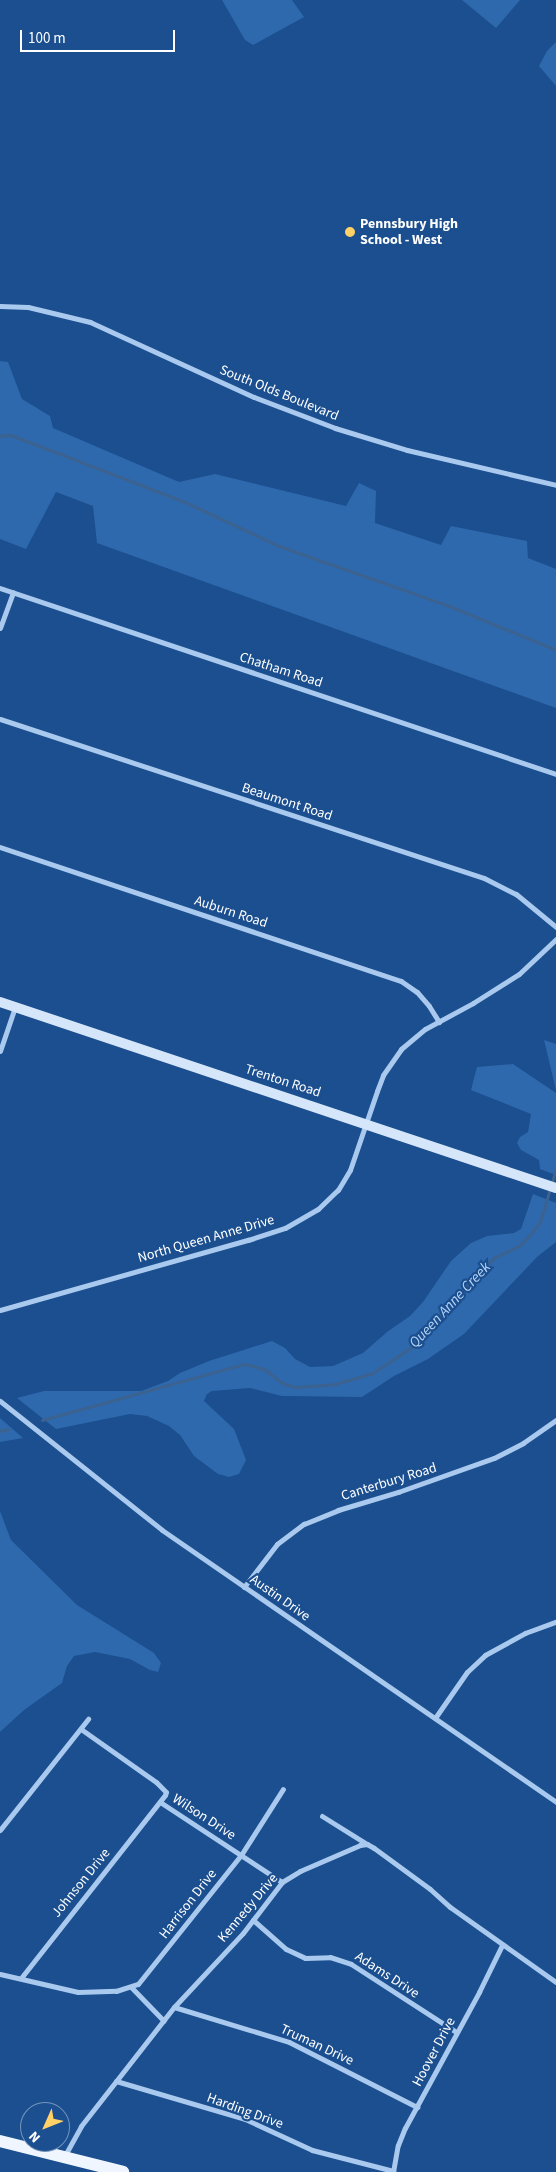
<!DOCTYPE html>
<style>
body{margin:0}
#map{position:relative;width:556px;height:2172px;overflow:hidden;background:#1b4f8f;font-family:"Source Sans 3",sans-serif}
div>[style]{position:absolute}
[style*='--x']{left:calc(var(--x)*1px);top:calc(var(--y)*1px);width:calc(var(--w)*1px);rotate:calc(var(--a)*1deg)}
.green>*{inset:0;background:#2e69ad}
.stream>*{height:3px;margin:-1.5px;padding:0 1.5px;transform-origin:1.5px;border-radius:1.5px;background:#3c6290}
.minor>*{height:5px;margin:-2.5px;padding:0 2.5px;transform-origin:2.5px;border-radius:2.5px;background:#a9c9ee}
.secondary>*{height:10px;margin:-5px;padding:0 5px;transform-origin:5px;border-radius:5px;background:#d6e6fa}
.primary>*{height:12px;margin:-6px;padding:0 6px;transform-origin:6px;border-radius:6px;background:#f0f6ff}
.dots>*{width:14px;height:14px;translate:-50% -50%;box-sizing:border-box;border:2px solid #1b4f8f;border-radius:50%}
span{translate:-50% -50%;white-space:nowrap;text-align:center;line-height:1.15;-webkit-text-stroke:4.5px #1b4f8f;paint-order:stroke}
.poi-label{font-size:14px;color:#fff;font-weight:700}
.left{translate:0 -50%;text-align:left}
.street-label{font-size:14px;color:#fff}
.water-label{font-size:15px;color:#b5d3f5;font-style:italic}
.north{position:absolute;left:20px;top:2102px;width:50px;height:50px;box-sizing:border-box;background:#1b4f8f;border:1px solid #7695bc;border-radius:50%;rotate:226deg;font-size:14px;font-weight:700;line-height:20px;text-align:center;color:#fff}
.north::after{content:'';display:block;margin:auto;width:18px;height:22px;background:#ffd166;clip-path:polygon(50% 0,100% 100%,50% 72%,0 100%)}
.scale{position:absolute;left:20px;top:30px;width:155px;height:22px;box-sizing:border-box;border:2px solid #fff;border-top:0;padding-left:6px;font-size:15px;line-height:18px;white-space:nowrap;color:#fff;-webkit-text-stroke:4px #1b4f8f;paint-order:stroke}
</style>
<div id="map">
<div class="green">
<i style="clip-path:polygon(222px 0,292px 0,304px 17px,253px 45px,245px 40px)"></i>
<i style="clip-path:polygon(462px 0,520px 0,496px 28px)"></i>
<i style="clip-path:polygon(556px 42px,556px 86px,539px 66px,547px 51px)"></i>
<i style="clip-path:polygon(0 361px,8px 362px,22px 399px,50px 416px,53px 428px,179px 482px,215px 474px,346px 506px,359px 483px,376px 491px,375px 523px,441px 545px,451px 526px,527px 541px,528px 558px,556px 569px,556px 708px,97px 543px,93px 506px,56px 492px,26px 549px,0 539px)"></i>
<i style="clip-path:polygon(544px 1040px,556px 1044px,556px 1090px)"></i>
<i style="clip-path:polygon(513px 1064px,556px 1093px,556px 1175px,540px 1169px,539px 1160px,521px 1150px,517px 1143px,520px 1137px,528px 1132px,531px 1114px,471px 1090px,477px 1067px)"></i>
<i style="clip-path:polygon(533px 1194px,556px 1203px,556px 1242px,537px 1257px,464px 1334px,428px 1359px,394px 1376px,362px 1397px,282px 1396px,250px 1388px,212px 1391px,207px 1394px,204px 1401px,234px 1429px,246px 1460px,239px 1474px,229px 1477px,218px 1474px,194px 1456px,180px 1435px,169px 1426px,147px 1416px,130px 1414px,56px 1429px,17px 1398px,44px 1391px,141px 1391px,168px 1381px,180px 1373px,209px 1361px,272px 1341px,285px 1348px,295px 1359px,310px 1367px,333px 1366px,363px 1353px,387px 1332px,410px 1316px,423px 1302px,451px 1261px,471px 1243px,487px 1236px,514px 1233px,521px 1229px)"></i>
<i style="clip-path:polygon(0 1418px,23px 1438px,0 1442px)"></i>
<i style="clip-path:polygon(0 1511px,11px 1540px,77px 1605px,154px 1653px,161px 1663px,158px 1672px,150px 1670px,130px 1659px,95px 1652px,74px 1656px,67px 1666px,62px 1683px,24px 1710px,0 1732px)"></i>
</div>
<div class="stream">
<i style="--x:0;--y:436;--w:11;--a:-5"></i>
<i style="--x:11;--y:435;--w:186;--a:21.1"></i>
<i style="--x:185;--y:502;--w:104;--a:25.1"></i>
<i style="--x:279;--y:546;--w:178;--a:19.4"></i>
<i style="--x:447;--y:605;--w:118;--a:22.4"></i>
<i style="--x:42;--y:1420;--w:210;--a:-15.5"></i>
<i style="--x:244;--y:1364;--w:21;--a:14"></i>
<i style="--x:264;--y:1369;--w:23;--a:38"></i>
<i style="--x:282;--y:1383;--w:15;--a:16"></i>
<i style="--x:296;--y:1387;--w:39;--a:-4"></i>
<i style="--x:335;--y:1384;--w:37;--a:-16"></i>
<i style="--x:371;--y:1374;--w:53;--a:-33.4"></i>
<i style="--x:415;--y:1345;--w:36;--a:-52"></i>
<i style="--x:437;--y:1317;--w:54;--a:-47.2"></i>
<i style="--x:474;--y:1277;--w:28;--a:-44"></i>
<i style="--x:494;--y:1258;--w:28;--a:-26"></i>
<i style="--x:519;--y:1246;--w:13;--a:-45"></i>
<i style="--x:528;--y:1237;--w:19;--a:-51"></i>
<i style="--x:540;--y:1222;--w:56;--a:-73.5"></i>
<i style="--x:0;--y:1431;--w:8;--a:-14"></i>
</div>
<div class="minor">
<i style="--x:0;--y:306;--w:28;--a:2"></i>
<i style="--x:28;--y:307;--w:64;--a:13.6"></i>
<i style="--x:90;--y:322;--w:180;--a:24.6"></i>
<i style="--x:254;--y:397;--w:87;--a:20.9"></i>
<i style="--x:335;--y:428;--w:75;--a:17"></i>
<i style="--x:407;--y:450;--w:153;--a:13.2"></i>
<i style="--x:0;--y:588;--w:586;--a:18.5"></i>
<i style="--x:0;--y:628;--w:38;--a:-70"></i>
<i style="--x:0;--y:719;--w:509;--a:18.19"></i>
<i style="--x:484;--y:878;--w:36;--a:27"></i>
<i style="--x:516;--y:894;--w:52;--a:39.5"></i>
<i style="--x:0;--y:847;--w:423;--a:18.5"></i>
<i style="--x:401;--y:981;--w:19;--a:35"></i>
<i style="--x:417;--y:992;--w:18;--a:49"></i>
<i style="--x:429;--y:1006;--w:19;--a:58"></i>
<i style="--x:0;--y:1051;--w:46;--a:-71.2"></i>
<i style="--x:0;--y:1310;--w:258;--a:-15.8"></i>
<i style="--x:248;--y:1240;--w:39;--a:-18"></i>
<i style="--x:285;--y:1228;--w:38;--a:-30"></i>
<i style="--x:318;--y:1209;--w:28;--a:-44"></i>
<i style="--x:338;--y:1190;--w:23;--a:-59"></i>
<i style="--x:350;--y:1170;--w:83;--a:-71.1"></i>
<i style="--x:377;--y:1091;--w:17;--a:-69"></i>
<i style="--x:383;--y:1075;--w:32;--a:-55"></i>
<i style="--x:401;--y:1049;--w:31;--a:-40"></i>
<i style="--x:425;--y:1029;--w:55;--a:-28.4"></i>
<i style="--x:473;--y:1003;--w:54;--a:-32.2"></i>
<i style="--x:519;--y:974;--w:51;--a:-43.4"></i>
<i style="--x:0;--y:1401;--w:207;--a:38.5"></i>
<i style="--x:162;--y:1530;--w:479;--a:34.6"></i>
<i style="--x:244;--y:1587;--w:54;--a:-52.5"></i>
<i style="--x:277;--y:1544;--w:34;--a:-37"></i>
<i style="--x:304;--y:1524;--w:37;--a:-22"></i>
<i style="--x:338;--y:1510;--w:63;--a:-16.7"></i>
<i style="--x:398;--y:1492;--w:102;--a:-19.5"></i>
<i style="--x:494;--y:1458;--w:33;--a:-27"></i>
<i style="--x:523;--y:1443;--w:40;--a:-34.9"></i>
<i style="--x:435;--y:1718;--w:56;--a:-55.2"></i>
<i style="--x:467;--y:1672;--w:25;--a:-43"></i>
<i style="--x:485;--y:1655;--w:46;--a:-28.8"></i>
<i style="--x:525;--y:1633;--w:33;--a:-20"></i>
<i style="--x:160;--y:1802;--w:146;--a:33.3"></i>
<i style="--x:322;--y:1816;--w:53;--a:31.9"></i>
<i style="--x:0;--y:1830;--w:142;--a:-51.6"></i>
<i style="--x:253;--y:1920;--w:44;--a:41.3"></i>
<i style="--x:286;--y:1949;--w:21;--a:25"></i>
<i style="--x:305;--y:1958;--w:25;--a:-2"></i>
<i style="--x:330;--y:1957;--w:22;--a:18"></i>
<i style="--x:351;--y:1964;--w:125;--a:32.9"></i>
<i style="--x:0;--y:1974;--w:80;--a:13"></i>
<i style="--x:78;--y:1992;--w:38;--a:-2"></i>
<i style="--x:116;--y:1991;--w:23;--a:-18"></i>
<i style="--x:138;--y:1984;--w:165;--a:-51.4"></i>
<i style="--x:241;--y:1855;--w:78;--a:-57.5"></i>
<i style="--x:21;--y:1978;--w:233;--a:-51.8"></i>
<i style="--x:165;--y:1795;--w:3;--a:-72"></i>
<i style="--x:166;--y:1792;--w:14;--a:-135"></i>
<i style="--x:156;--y:1782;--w:92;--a:-144.8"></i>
<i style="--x:131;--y:1987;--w:47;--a:45.9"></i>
<i style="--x:174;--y:2007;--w:120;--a:16.9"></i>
<i style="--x:289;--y:2042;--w:144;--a:26.9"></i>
<i style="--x:116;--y:2081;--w:134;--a:16.4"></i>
<i style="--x:245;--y:2119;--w:74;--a:24.8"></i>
<i style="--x:312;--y:2150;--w:84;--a:14.5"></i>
<i style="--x:64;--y:2157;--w:35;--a:-61"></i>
<i style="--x:81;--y:2126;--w:151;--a:-52"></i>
<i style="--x:174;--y:2007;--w:101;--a:-47"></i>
<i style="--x:243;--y:1933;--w:64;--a:-52.6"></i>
<i style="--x:282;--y:1882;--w:21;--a:-31"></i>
<i style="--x:300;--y:1871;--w:65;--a:-23.4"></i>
<i style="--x:360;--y:1845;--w:7;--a:-8"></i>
<i style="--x:367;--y:1844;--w:8;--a:30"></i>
<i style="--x:374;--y:1848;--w:69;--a:36.2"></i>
<i style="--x:430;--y:1889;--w:27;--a:42"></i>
<i style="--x:450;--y:1907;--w:130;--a:35.3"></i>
<i style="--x:393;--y:2172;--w:27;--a:-80"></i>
<i style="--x:398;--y:2145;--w:18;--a:-68"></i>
<i style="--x:405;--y:2128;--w:155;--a:-61.4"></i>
<i style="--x:479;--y:1992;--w:52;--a:-63.9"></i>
</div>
<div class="secondary">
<i style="--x:0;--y:1002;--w:586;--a:18.5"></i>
</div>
<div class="primary">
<i style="--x:0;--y:2141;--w:127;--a:14.1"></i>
</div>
<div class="dots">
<i style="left:350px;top:232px;background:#ffd166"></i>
</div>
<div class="poi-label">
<span class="left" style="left:360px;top:232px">Pennsbury High<br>School - West</span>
</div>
<div class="street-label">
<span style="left:279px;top:393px;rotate:22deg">South Olds Boulevard</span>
<span style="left:281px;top:670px;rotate:18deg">Chatham Road</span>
<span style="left:287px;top:802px;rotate:18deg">Beaumont Road</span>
<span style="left:231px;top:912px;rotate:18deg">Auburn Road</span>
<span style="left:283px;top:1081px;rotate:18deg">Trenton Road</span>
<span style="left:206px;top:1239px;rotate:-16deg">North Queen Anne Drive</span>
<span style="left:389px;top:1482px;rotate:-17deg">Canterbury Road</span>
<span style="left:280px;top:1598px;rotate:35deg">Austin Drive</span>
<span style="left:204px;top:1817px;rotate:33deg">Wilson Drive</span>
<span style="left:81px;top:1883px;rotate:-51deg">Johnson Drive</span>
<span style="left:188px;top:1904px;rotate:-52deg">Harrison Drive</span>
<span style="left:248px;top:1908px;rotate:-50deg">Kennedy Drive</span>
<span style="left:387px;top:1975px;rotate:33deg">Adams Drive</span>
<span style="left:317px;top:2045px;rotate:25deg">Truman Drive</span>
<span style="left:434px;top:2052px;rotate:-62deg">Hoover Drive</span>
<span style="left:245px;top:2111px;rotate:20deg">Harding Drive</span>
</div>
<div class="water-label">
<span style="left:450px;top:1305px;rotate:-47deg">Queen Anne Creek</span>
</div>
<div class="north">N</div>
<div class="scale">100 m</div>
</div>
